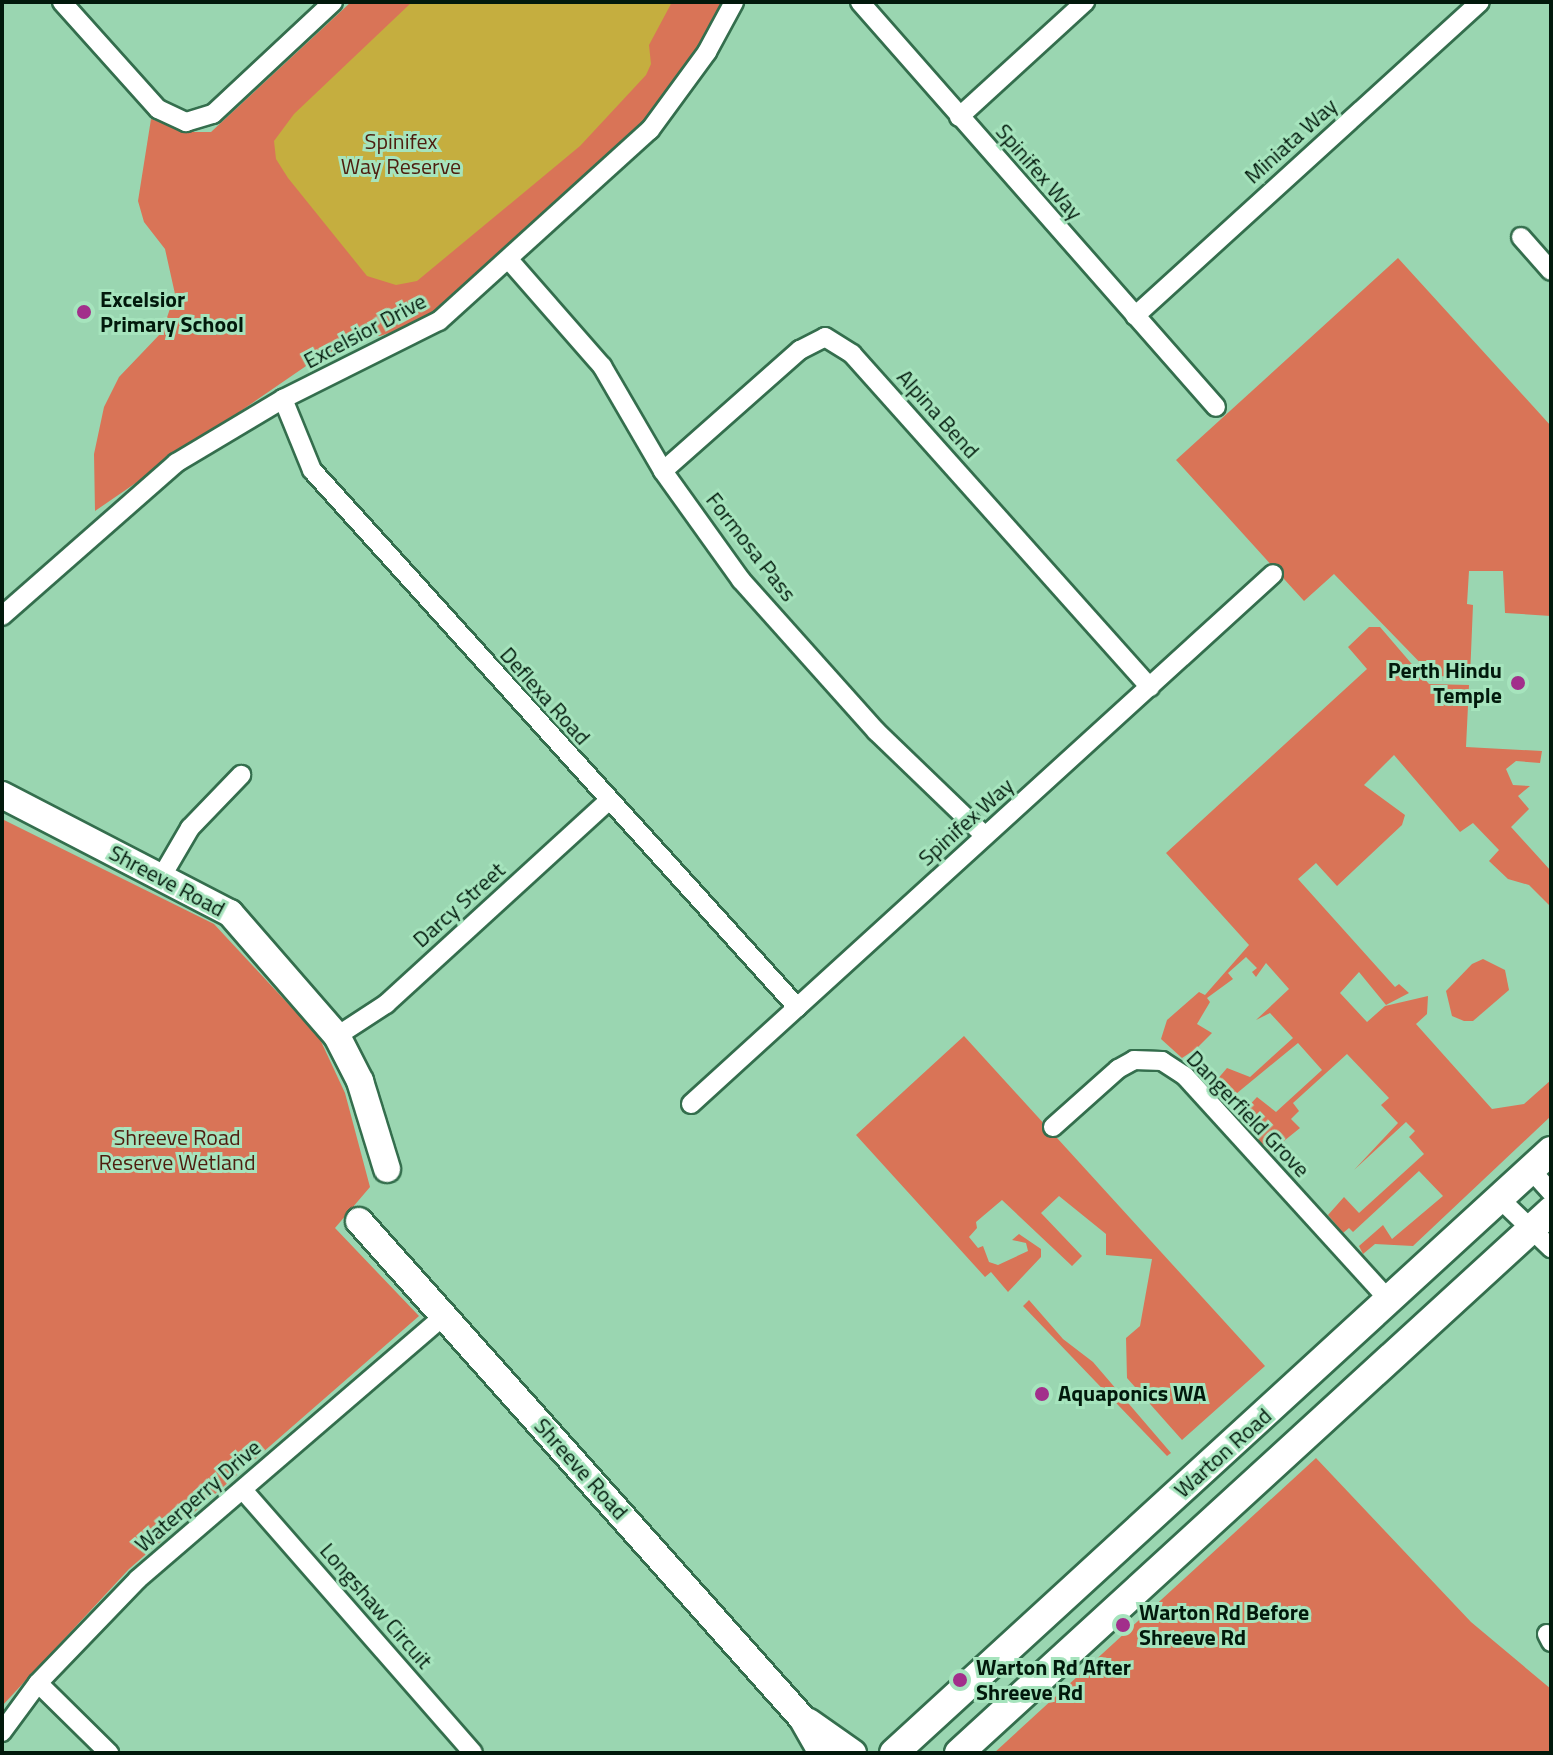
<!DOCTYPE html>
<style>
body{margin:0}
#map{position:relative;width:1553px;height:1755px;overflow:hidden;background:#9ad6b1;font-family:"Titillium Web",sans-serif}
div>[style]{position:absolute}
[style*='--x']{left:calc(var(--x)*1px);top:calc(var(--y)*1px);width:calc(var(--w)*1px);rotate:calc(var(--a)*1deg)}
.green>*{inset:0;background:#d97457}
.water>*{inset:0;background:#c5ae3f}
.roads{filter:drop-shadow(2px 0 #346e4d) drop-shadow(-2px 0 #346e4d) drop-shadow(0 2px #346e4d) drop-shadow(0 -2px #346e4d)}
.street>*{height:18px;margin:-9px;padding:0 9px;transform-origin:9px;border-radius:9px;background:#fff}
.secondary>*{height:26px;margin:-13px;padding:0 13px;transform-origin:13px;border-radius:13px;background:#fff}
.primary>*{height:28px;margin:-14px;padding:0 14px;transform-origin:14px;border-radius:14px;background:#fff}
.dots>*{width:22px;height:22px;translate:-50% -50%;box-sizing:border-box;border:4px solid #a6e4bd;border-radius:50%}
span{translate:-50% -50%;white-space:nowrap;text-align:center;line-height:1.15;-webkit-text-stroke:6px #a6e4bd;paint-order:stroke}
.park-label{font-size:22px;color:#4e1d0f}
.street-label{font-size:22px;color:#02190c}
.poi-label{font-size:22px;color:#02190c;font-weight:700}
.left{translate:0 -50%;text-align:left}
.right{translate:-100% -50%;text-align:right}
.frame{position:absolute;inset:0;border:4px solid #02190c;pointer-events:none}
</style>
<div id="map">
<div class="green">
<i style="clip-path:polygon(351px 2px,728px 2px,647px 126px,427px 321px,380px 336px,362px 336px,309px 364px,95px 511px,94px 454px,104px 407px,119px 377px,162px 332px,175px 294px,165px 249px,144px 222px,138px 201px,151px 119px,190px 132px,211px 132px)"></i>
<i style="clip-path:polygon(1398px 258px,1551px 426px,1551px 616px,1505px 613px,1503px 571px,1469px 571px,1467px 604px,1473px 605px,1470px 677px,1433px 676px,1334px 574px,1304px 601px,1176px 460px)"></i>
<i style="clip-path:polygon(1369px 627px,1380px 627px,1429px 684px,1469px 685px,1466px 747px,1542px 751px,1540px 763px,1516px 761px,1506px 769px,1513px 785px,1530px 786px,1518px 796px,1529px 809px,1511px 827px,1551px 871px,1551px 907px,1529px 885px,1508px 879px,1489px 861px,1499px 850px,1473px 823px,1460px 832px,1394px 755px,1364px 785px,1405px 815px,1402px 825px,1337px 886px,1316px 863px,1298px 879px,1395px 987px,1399px 984px,1409px 993px,1386px 1005px,1359px 972px,1340px 993px,1367px 1022px,1385px 1006px,1428px 996px,1427px 1014px,1416px 1024px,1492px 1109px,1524px 1104px,1551px 1080px,1551px 1116px,1413px 1246px,1375px 1244px,1363px 1254px,1359px 1246px,1383px 1225px,1392px 1239px,1443px 1196px,1419px 1171px,1353px 1232px,1349px 1228px,1343px 1233px,1328px 1215px,1344px 1197px,1359px 1213px,1424px 1154px,1409px 1137px,1415px 1131px,1406px 1122px,1354px 1170px,1398px 1123px,1381px 1105px,1389px 1098px,1347px 1054px,1293px 1103px,1299px 1111px,1291px 1119px,1300px 1128px,1269px 1153px,1240px 1119px,1242px 1113px,1257px 1097px,1276px 1112px,1322px 1070px,1298px 1043px,1225px 1103px,1210px 1088px,1227px 1068px,1250px 1077px,1293px 1038px,1270px 1013px,1256px 1020px,1289px 989px,1266px 963px,1256px 977px,1252px 972px,1257px 968px,1246px 957px,1228px 973px,1233px 979px,1207px 998px,1210px 1002px,1197px 1024px,1212px 1033px,1196px 1049px,1182px 1058px,1161px 1039px,1167px 1020px,1199px 992px,1205px 995px,1249px 945px,1166px 853px,1367px 669px,1348px 647px)"></i>
<i style="clip-path:polygon(2px 819px,214px 924px,319px 1037px,345px 1093px,370px 1187px,335px 1228px,419px 1316px,129px 1569px,2px 1706px)"></i>
<i style="clip-path:polygon(1483px 959px,1505px 970px,1509px 990px,1473px 1021px,1464px 1021px,1452px 1016px,1446px 991px,1472px 964px)"></i>
<i style="clip-path:polygon(964px 1036px,1265px 1366px,1182px 1440px,1127px 1378px,1126px 1338px,1140px 1326px,1152px 1259px,1106px 1255px,1106px 1234px,1059px 1196px,1041px 1213px,1082px 1256px,1072px 1266px,1002px 1200px,976px 1222px,977px 1228px,969px 1237px,978px 1248px,983px 1246px,989px 1262px,998px 1265px,1028px 1251px,1026px 1243px,1012px 1240px,1019px 1234px,1041px 1249px,1041px 1257px,1008px 1292px,991px 1272px,985px 1277px,856px 1135px)"></i>
<i style="clip-path:polygon(1029px 1300px,1063px 1339px,1093px 1362px,1171px 1453px,1167px 1456px,1023px 1306px)"></i>
<i style="clip-path:polygon(1316px 1458px,1471px 1622px,1551px 1689px,1551px 1753px,994px 1753px)"></i>
</div>
<div class="water">
<i style="clip-path:polygon(412px 2px,672px 2px,649px 45px,651px 64px,646px 75px,580px 146px,417px 281px,396px 285px,367px 276px,288px 178px,276px 159px,274px 141px,294px 114px)"></i>
</div>
<div class="roads">
<div class="street">
<i style="--x:62;--y:2;--w:144;--a:48.1"></i>
<i style="--x:158;--y:109;--w:31;--a:25"></i>
<i style="--x:186;--y:122;--w:28;--a:-17"></i>
<i style="--x:213;--y:114;--w:164;--a:-43"></i>
<i style="--x:860;--y:2;--w:539;--a:48.68"></i>
<i style="--x:959;--y:117;--w:171;--a:-42.4"></i>
<i style="--x:1521;--y:237;--w:45;--a:48.6"></i>
<i style="--x:510;--y:261;--w:140;--a:48.8"></i>
<i style="--x:602;--y:366;--w:121;--a:59.8"></i>
<i style="--x:663;--y:471;--w:134;--a:54.4"></i>
<i style="--x:741;--y:580;--w:203;--a:48.2"></i>
<i style="--x:876;--y:731;--w:151;--a:43.9"></i>
<i style="--x:1135;--y:316;--w:466;--a:-42.3"></i>
<i style="--x:283;--y:399;--w:77;--a:67.8"></i>
<i style="--x:312;--y:470;--w:724;--a:47.91"></i>
<i style="--x:663;--y:471;--w:183;--a:-41.5"></i>
<i style="--x:800;--y:350;--w:28;--a:-27"></i>
<i style="--x:825;--y:337;--w:32;--a:32"></i>
<i style="--x:852;--y:354;--w:447;--a:48.2"></i>
<i style="--x:2;--y:616;--w:232;--a:-41.3"></i>
<i style="--x:176;--y:463;--w:125;--a:-30.9"></i>
<i style="--x:283;--y:399;--w:174;--a:-26.6"></i>
<i style="--x:439;--y:321;--w:285;--a:-42.2"></i>
<i style="--x:650;--y:130;--w:97;--a:-53.8"></i>
<i style="--x:707;--y:52;--w:57;--a:-61.6"></i>
<i style="--x:162;--y:876;--w:56;--a:-59.7"></i>
<i style="--x:190;--y:828;--w:74;--a:-46.1"></i>
<i style="--x:337;--y:1036;--w:59;--a:-33.1"></i>
<i style="--x:386;--y:1004;--w:301;--a:-42.4"></i>
<i style="--x:691;--y:1104;--w:787;--a:-42.32"></i>
<i style="--x:1053;--y:1127;--w:87;--a:-41.7"></i>
<i style="--x:1118;--y:1069;--w:18;--a:-29"></i>
<i style="--x:1134;--y:1060;--w:28;--a:2"></i>
<i style="--x:1162;--y:1061;--w:27;--a:33"></i>
<i style="--x:1185;--y:1076;--w:303;--a:47.7"></i>
<i style="--x:1531;--y:1170;--w:30;--a:48"></i>
<i style="--x:1500;--y:1199;--w:71;--a:43.9"></i>
<i style="--x:243;--y:1490;--w:349;--a:48.8"></i>
<i style="--x:1547;--y:1634;--w:9;--a:63"></i>
<i style="--x:38;--y:1683;--w:100;--a:44.6"></i>
<i style="--x:2;--y:1732;--w:61;--a:-53.7"></i>
<i style="--x:38;--y:1683;--w:144;--a:-46.1"></i>
<i style="--x:138;--y:1579;--w:405;--a:-40.7"></i>
</div>
<div class="secondary">
<i style="--x:2;--y:795;--w:257;--a:27.4"></i>
<i style="--x:230;--y:913;--w:163;--a:49"></i>
<i style="--x:337;--y:1036;--w:51;--a:62.9"></i>
<i style="--x:360;--y:1081;--w:92;--a:72.9"></i>
<i style="--x:359;--y:1221;--w:666;--a:48.29"></i>
<i style="--x:802;--y:1718;--w:40;--a:60.3"></i>
<i style="--x:809;--y:1722;--w:54;--a:35.2"></i>
</div>
<div class="primary">
<i style="--x:894;--y:1753;--w:891;--a:-42.5"></i>
<i style="--x:959;--y:1753;--w:803;--a:-42.48"></i>
</div>
</div>
<div class="dots">
<i style="left:84px;top:312px;background:#a22f8b"></i>
<i style="left:1518px;top:683px;background:#a22f8b"></i>
<i style="left:1042px;top:1394px;background:#a22f8b"></i>
<i style="left:1123px;top:1625px;background:#a22f8b"></i>
<i style="left:960px;top:1680px;background:#a22f8b"></i>
</div>
<div class="park-label">
<span style="left:401px;top:154px">Spinifex<br>Way Reserve</span>
<span style="left:177px;top:1150px">Shreeve Road<br>Reserve Wetland</span>
</div>
<div class="street-label">
<span style="left:1291px;top:141px;rotate:-42deg">Miniata Way</span>
<span style="left:1039px;top:172px;rotate:49deg">Spinifex Way</span>
<span style="left:365px;top:331px;rotate:-28deg">Excelsior Drive</span>
<span style="left:938px;top:414px;rotate:48deg">Alpina Bend</span>
<span style="left:751px;top:547px;rotate:52deg">Formosa Pass</span>
<span style="left:545px;top:696px;rotate:48deg">Deflexa Road</span>
<span style="left:966px;top:822px;rotate:-42deg">Spinifex Way</span>
<span style="left:167px;top:881px;rotate:28deg">Shreeve Road</span>
<span style="left:459px;top:905px;rotate:-42deg">Darcy Street</span>
<span style="left:1248px;top:1114px;rotate:46deg">Dangerfield Grove</span>
<span style="left:1223px;top:1453px;rotate:-42deg">Warton Road</span>
<span style="left:581px;top:1469px;rotate:48deg">Shreeve Road</span>
<span style="left:198px;top:1496px;rotate:-41deg">Waterperry Drive</span>
<span style="left:376px;top:1606px;rotate:49deg">Longshaw Circuit</span>
</div>
<div class="poi-label">
<span class="left" style="left:100px;top:312px">Excelsior<br>Primary School</span>
<span class="right" style="left:1502px;top:683px">Perth Hindu<br>Temple</span>
<span class="left" style="left:1058px;top:1394px">Aquaponics WA</span>
<span class="left" style="left:1139px;top:1625px">Warton Rd Before<br>Shreeve Rd</span>
<span class="left" style="left:976px;top:1680px">Warton Rd After<br>Shreeve Rd</span>
</div>
<div class="frame"></div>
</div>
